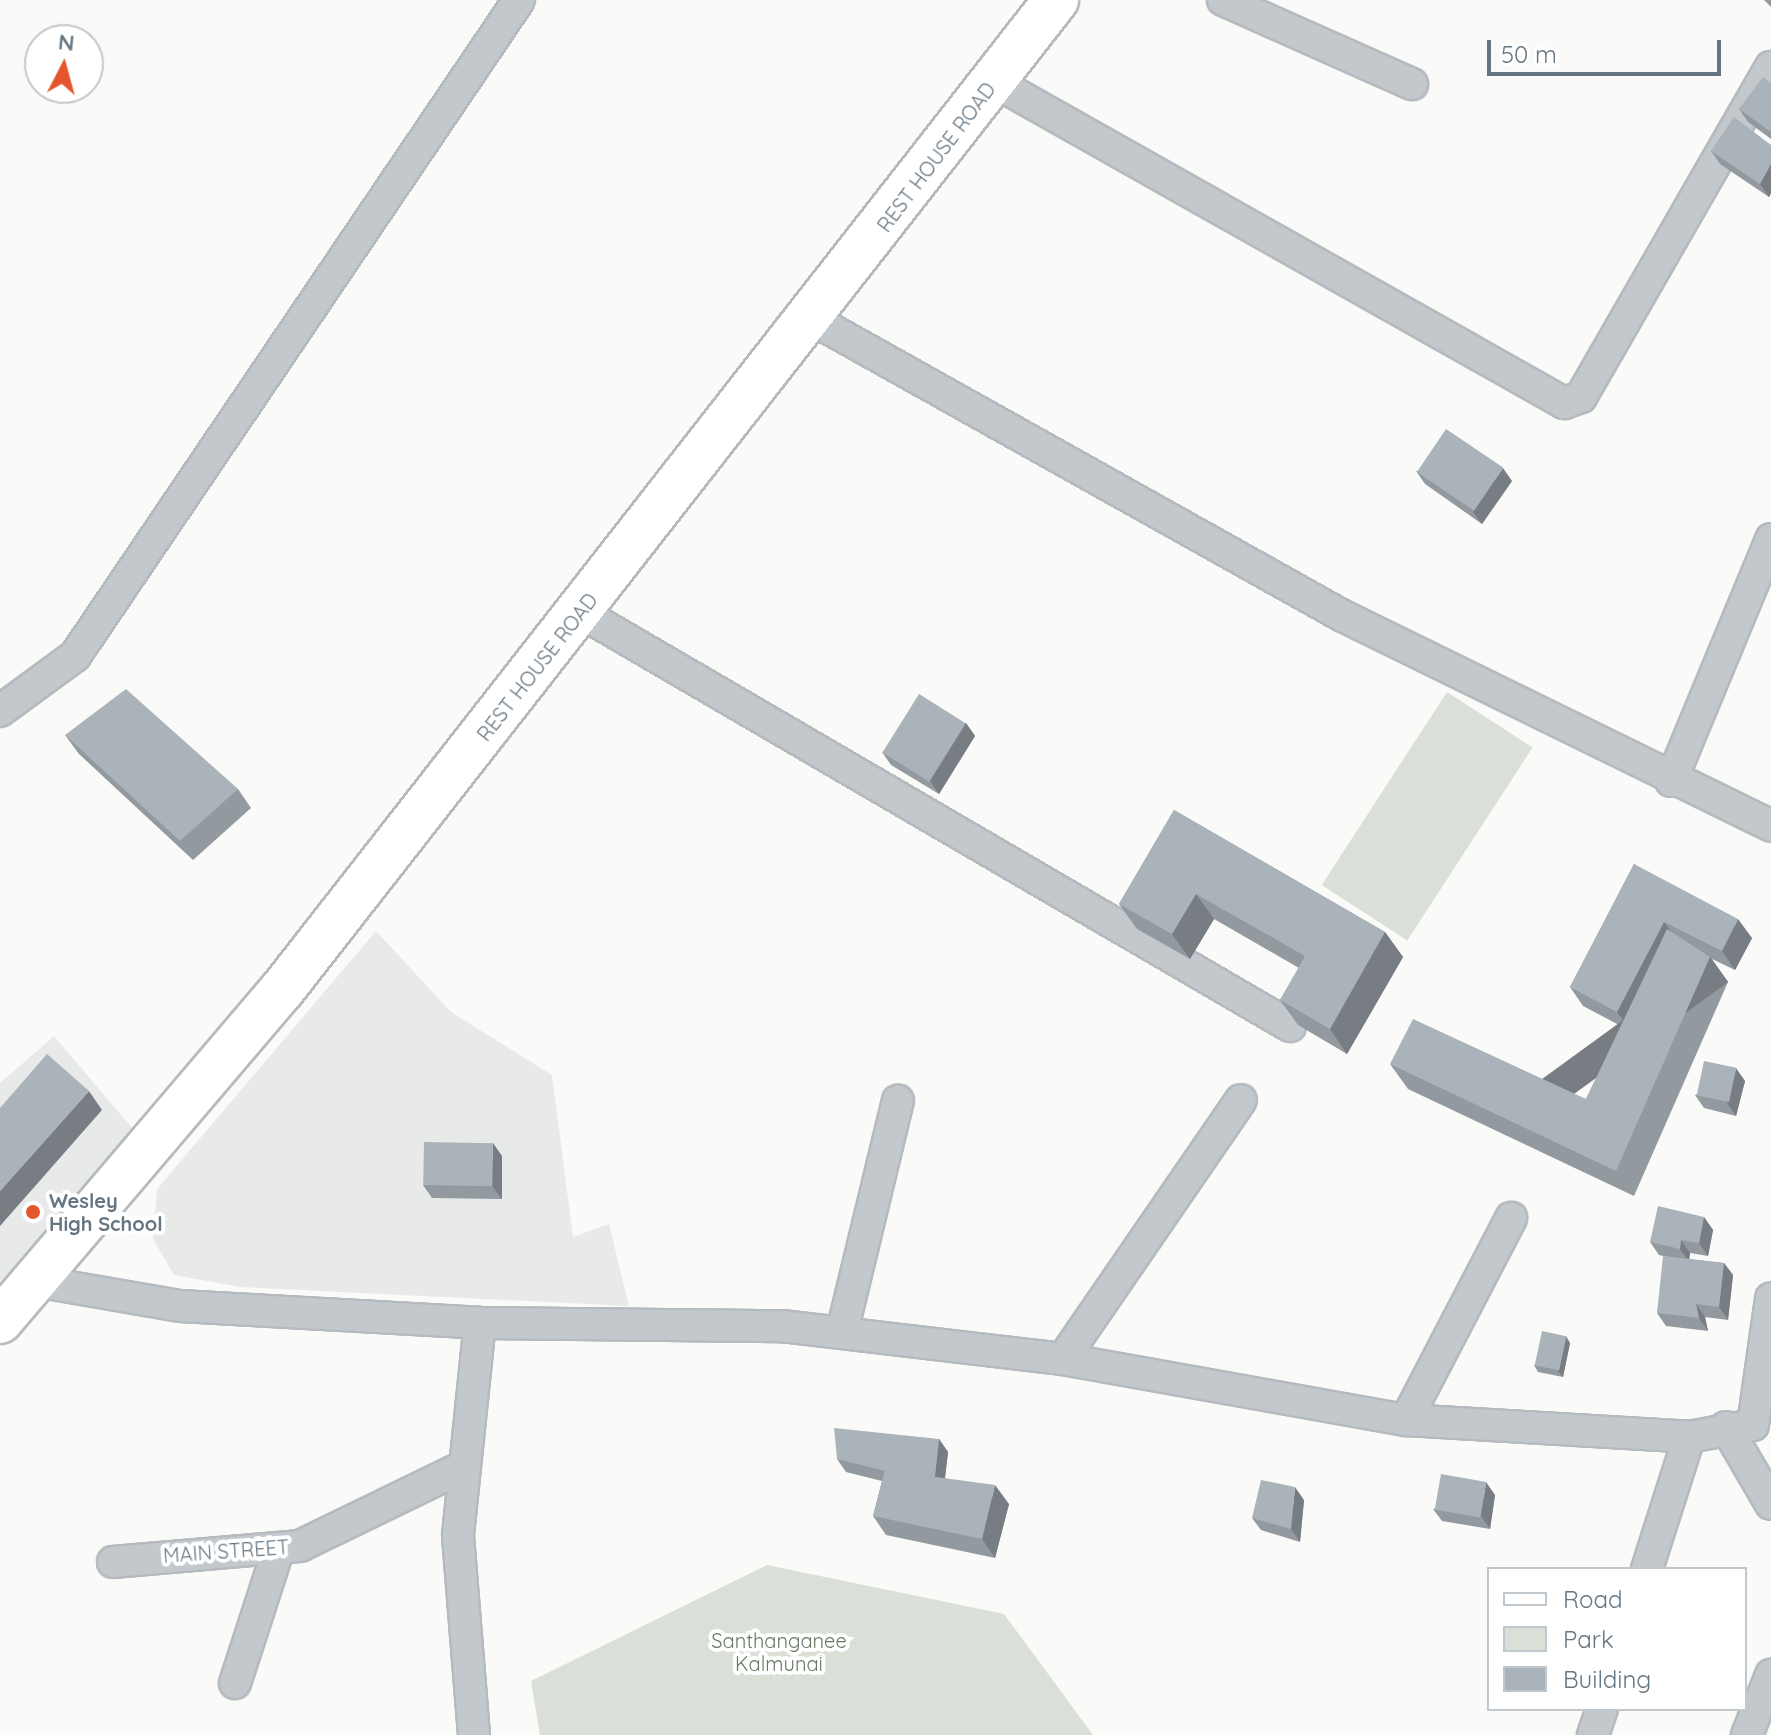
<!DOCTYPE html>
<style>
body{margin:0}
#map{position:relative;width:1771px;height:1735px;overflow:hidden;background:#fafaf8;font-family:Quicksand,sans-serif}
div>[style]{position:absolute}
[style*='--x']{left:calc(var(--x)*1px);top:calc(var(--y)*1px);width:calc(var(--w)*1px);rotate:calc(var(--a)*1deg)}
.built>*{inset:0;background:#e8e9e9}
.green>*{inset:0;background:#dadfd7;transform-origin:0 0}
.roads{filter:drop-shadow(2px 0 #b5babe) drop-shadow(-2px 0 #b5babe) drop-shadow(0 2px #b5babe) drop-shadow(0 -2px #b5babe)}
.minor>*{height:30px;margin:-15px;padding:0 15px;transform-origin:15px;border-radius:15px;background:#c3c8cc}
.primary>*{height:44px;margin:-22px;padding:0 22px;transform-origin:22px;border-radius:22px;background:#fff}
.wall>*{inset:0;background:#929a9f}
.shaded-wall>*{inset:0;background:#777d82;transform-origin:0 0}
.building>*{inset:0;background:#aab3b9;transform-origin:0 0}
.dots>*{width:22px;height:22px;translate:-50% -50%;box-sizing:border-box;border:4px solid #fff;border-radius:50%}
span{translate:-50% -50%;white-space:nowrap;text-align:center;line-height:1.15;-webkit-text-stroke:8px #fff;paint-order:stroke}
.street-label{font-size:20px;color:#657683}
.poi-label{font-size:20px;color:#657683;font-weight:700}
.left{translate:0 -50%;text-align:left}
.park-label{font-size:20px;color:#687a64}
.legend{position:absolute;left:1487px;top:1567px;width:260px;height:144px;box-sizing:border-box;background:#fff;border:2px solid #c1c8cd;margin:0;padding:10px 14px;list-style:none;font-size:24px;color:#657683}
.legend li{display:flex;align-items:center;gap:16px;height:40px}
.legend b{width:40px;border:2px solid #c1c8cd}
.north{position:absolute;left:24px;top:24px;width:80px;height:80px;box-sizing:border-box;background:#fff;border:2px solid #c1c8cd;border-radius:50%;rotate:6deg;font-size:22px;font-weight:700;line-height:32px;text-align:center;color:#657683}
.north::after{content:'';display:block;margin:auto;width:28px;height:36px;background:#e4572e;clip-path:polygon(50% 0,100% 100%,50% 72%,0 100%)}
.scale{position:absolute;left:1487px;top:40px;width:234px;height:36px;box-sizing:border-box;border:4px solid #657683;border-top:0;padding-left:10px;font-size:24px;line-height:28px;white-space:nowrap;color:#657683;-webkit-text-stroke:6px #fff;paint-order:stroke}
</style>
<div id="map">
<div class="built">
<i style="clip-path:polygon(376px 931px,451px 1012px,552px 1075px,573px 1237px,609px 1224px,629px 1306px,240px 1287px,174px 1275px,153px 1239px,157px 1189px)"></i>
<i style="clip-path:polygon(54px 1036px,133px 1129px,0 1295px,0 1083px)"></i>
</div>
<div class="green">
<i style="left:1447px;top:692px;width:102px;height:230px;rotate:33deg"></i>
<i style="clip-path:polygon(767px 1565px,1004px 1614px,1093px 1735px,540px 1735px,531px 1681px)"></i>
</div>
<div class="roads">
<div class="minor">
<i style="--x:1223;--y:0;--w:207;--a:24"></i>
<i style="--x:993;--y:81;--w:656;--a:29.42"></i>
<i style="--x:1564;--y:403;--w:18;--a:-19"></i>
<i style="--x:1581;--y:397;--w:381;--a:-60.1"></i>
<i style="--x:812;--y:319;--w:606;--a:29.23"></i>
<i style="--x:1341;--y:615;--w:479;--a:26.1"></i>
<i style="--x:580;--y:612;--w:822;--a:30.25"></i>
<i style="--x:0;--y:711;--w:93;--a:-36.3"></i>
<i style="--x:75;--y:656;--w:792;--a:-55.91"></i>
<i style="--x:1671;--y:781;--w:262;--a:-67.5"></i>
<i style="--x:35;--y:1281;--w:147;--a:9.8"></i>
<i style="--x:180;--y:1306;--w:300;--a:3.2"></i>
<i style="--x:480;--y:1323;--w:302;--a:0.6"></i>
<i style="--x:782;--y:1326;--w:283;--a:6.7"></i>
<i style="--x:1063;--y:1359;--w:348;--a:10.1"></i>
<i style="--x:1406;--y:1420;--w:284;--a:3.4"></i>
<i style="--x:1689;--y:1437;--w:65;--a:-10.6"></i>
<i style="--x:1753;--y:1425;--w:128;--a:-81.9"></i>
<i style="--x:842;--y:1332;--w:238;--a:-76.4"></i>
<i style="--x:1063;--y:1359;--w:314;--a:-55.5"></i>
<i style="--x:1406;--y:1420;--w:228;--a:-62.5"></i>
<i style="--x:1726;--y:1427;--w:89;--a:59.7"></i>
<i style="--x:113;--y:1562;--w:188;--a:-4.9"></i>
<i style="--x:300;--y:1546;--w:183;--a:-25.9"></i>
<i style="--x:1647;--y:1569;--w:139;--a:-72.3"></i>
<i style="--x:235;--y:1683;--w:139;--a:-72"></i>
<i style="--x:474;--y:1735;--w:201;--a:-94.6"></i>
<i style="--x:458;--y:1535;--w:213;--a:-84.1"></i>
<i style="--x:1593;--y:1735;--w:28;--a:-71"></i>
<i style="--x:1747;--y:1735;--w:65;--a:-68.2"></i>
</div>
<div class="primary">
<i style="--x:0;--y:1321;--w:435;--a:-49.6"></i>
<i style="--x:282;--y:990;--w:1257;--a:-51.98"></i>
</div>
</div>
<div class="wall">
<i style="clip-path:polygon(1764px 0,1771px 0,1771px 7px)"></i>
<i style="clip-path:polygon(1771px 83px,1771px 139px,1748px 122px,1739px 109px)"></i>
<i style="clip-path:polygon(1771px 145px,1771px 193px,1769px 197px,1720px 164px,1711px 151px)"></i>
<i style="clip-path:polygon(1416px 471px,1512px 481px,1482px 524px,1425px 484px)"></i>
<i style="clip-path:polygon(966px 723px,975px 736px,939px 794px,891px 765px,882px 752px)"></i>
<i style="clip-path:polygon(65px 735px,238px 789px,251px 808px,193px 860px,79px 754px)"></i>
<i style="clip-path:polygon(1174px 810px,1385px 932px,1403px 957px,1347px 1054px,1298px 1025px,1280px 1000px,1299px 968px,1214px 919px,1190px 959px,1137px 929px,1119px 904px)"></i>
<i style="clip-path:polygon(1634px 864px,1752px 938px,1735px 970px,1712px 959px,1728px 982px,1634px 1196px,1408px 1089px,1390px 1064px,1586px 1099px,1621px 1026px,1583px 1006px,1570px 987px)"></i>
<i style="clip-path:polygon(1745px 1081px,1736px 1116px,1704px 1108px,1695px 1095px)"></i>
<i style="clip-path:polygon(502px 1156px,502px 1199px,432px 1198px,423px 1185px)"></i>
<i style="clip-path:polygon(1704px 1217px,1713px 1230px,1708px 1256px,1690px 1253px,1689px 1259px,1724px 1263px,1733px 1275px,1728px 1320px,1705px 1317px,1708px 1331px,1666px 1326px,1657px 1313px,1668px 1257px,1659px 1255px,1650px 1242px)"></i>
<i style="clip-path:polygon(1570px 1343px,1563px 1377px,1538px 1372px,1534px 1365px)"></i>
<i style="clip-path:polygon(939px 1439px,948px 1452px,945px 1478px,1009px 1504px,995px 1558px,886px 1535px,873px 1516px,882px 1481px,846px 1472px,837px 1459px)"></i>
<i style="clip-path:polygon(1495px 1495px,1490px 1529px,1442px 1521px,1433px 1509px)"></i>
<i style="clip-path:polygon(1304px 1500px,1300px 1542px,1261px 1530px,1252px 1518px)"></i>
</div>
<div class="shaded-wall">
<i style="clip-path:polygon(1771px 164px,1771px 193px,1769px 197px,1760px 184px)"></i>
<i style="clip-path:polygon(1503px 468px,1512px 481px,1482px 524px,1473px 512px)"></i>
<i style="clip-path:polygon(966px 723px,975px 736px,939px 794px,930px 781px)"></i>
<i style="clip-path:polygon(1196px 894px,1214px 919px,1190px 959px,1172px 934px)"></i>
<i style="clip-path:polygon(1738px 919px,1752px 938px,1735px 970px,1722px 951px)"></i>
<i style="clip-path:polygon(1664px 922px,1678px 941px,1631px 1031px,1617px 1012px)"></i>
<i style="clip-path:polygon(1385px 932px,1403px 957px,1347px 1054px,1330px 1029px)"></i>
<i style="left:1710px;top:957px;width:31px;height:234px;rotate:54deg"></i>
<i style="clip-path:polygon(1736px 1068px,1745px 1081px,1736px 1116px,1727px 1103px)"></i>
<i style="clip-path:polygon(89px 1091px,102px 1110px,0 1226px,0 1191px)"></i>
<i style="clip-path:polygon(493px 1143px,502px 1156px,502px 1199px,492px 1186px)"></i>
<i style="clip-path:polygon(1704px 1217px,1713px 1230px,1708px 1256px,1699px 1243px)"></i>
<i style="clip-path:polygon(1681px 1240px,1690px 1253px,1689px 1261px,1680px 1249px)"></i>
<i style="clip-path:polygon(1724px 1263px,1733px 1275px,1728px 1320px,1719px 1307px)"></i>
<i style="clip-path:polygon(1696px 1304px,1705px 1317px,1708px 1331px,1699px 1318px)"></i>
<i style="clip-path:polygon(1566px 1336px,1570px 1343px,1563px 1377px,1558px 1371px)"></i>
<i style="clip-path:polygon(939px 1439px,948px 1452px,943px 1495px,934px 1482px)"></i>
<i style="clip-path:polygon(1486px 1482px,1495px 1495px,1490px 1529px,1481px 1516px)"></i>
<i style="clip-path:polygon(995px 1485px,1009px 1504px,995px 1558px,982px 1539px)"></i>
<i style="clip-path:polygon(1295px 1487px,1304px 1500px,1300px 1542px,1291px 1529px)"></i>
</div>
<div class="building">
<i style="clip-path:polygon(1763px 77px,1771px 83px,1771px 132px,1739px 109px)"></i>
<i style="clip-path:polygon(1734px 117px,1771px 145px,1771px 164px,1760px 184px,1711px 151px)"></i>
<i style="left:1446px;top:429px;width:69px;height:52px;rotate:34deg"></i>
<i style="clip-path:polygon(126px 689px,238px 789px,180px 841px,65px 735px)"></i>
<i style="left:919px;top:694px;width:55px;height:69px;rotate:32deg"></i>
<i style="clip-path:polygon(1174px 810px,1385px 932px,1330px 1029px,1280px 1000px,1305px 956px,1196px 894px,1172px 934px,1119px 904px)"></i>
<i style="clip-path:polygon(1634px 864px,1738px 919px,1722px 951px,1664px 922px,1617px 1012px,1570px 987px)"></i>
<i style="clip-path:polygon(1667px 929px,1710px 957px,1616px 1171px,1390px 1064px,1413px 1019px,1586px 1099px)"></i>
<i style="clip-path:polygon(47px 1054px,89px 1091px,0 1191px,0 1108px)"></i>
<i style="left:1704px;top:1061px;width:33px;height:35px;rotate:12deg"></i>
<i style="left:424px;top:1142px;width:69px;height:43px;rotate:1deg"></i>
<i style="clip-path:polygon(1658px 1206px,1704px 1217px,1699px 1243px,1681px 1240px,1680px 1249px,1650px 1242px)"></i>
<i style="clip-path:polygon(1663px 1256px,1724px 1263px,1719px 1307px,1696px 1304px,1699px 1318px,1657px 1313px)"></i>
<i style="left:1542px;top:1331px;width:25px;height:35px;rotate:12deg"></i>
<i style="clip-path:polygon(834px 1428px,939px 1439px,935px 1477px,885px 1470px,885px 1471px,837px 1459px)"></i>
<i style="clip-path:polygon(885px 1470px,995px 1485px,982px 1539px,873px 1516px)"></i>
<i style="left:1441px;top:1474px;width:46px;height:36px;rotate:10deg"></i>
<i style="clip-path:polygon(1261px 1480px,1295px 1487px,1291px 1529px,1252px 1518px)"></i>
</div>
<div class="dots">
<i style="left:33px;top:1212px;background:#e4572e"></i>
</div>
<div class="street-label">
<span style="left:936px;top:157px;rotate:-53deg">REST HOUSE ROAD</span>
<span style="left:537px;top:667px;rotate:-52deg">REST HOUSE ROAD</span>
<span style="left:226px;top:1551px;rotate:-4deg">MAIN STREET</span>
</div>
<div class="poi-label">
<span class="left" style="left:49px;top:1212px">Wesley<br>High School</span>
</div>
<div class="park-label">
<span style="left:779px;top:1652px">Santhanganee<br>Kalmunai</span>
</div>
<ul class="legend">
<li><b style="height:10px;background:#fff"></b>Road</li>
<li><b style="height:22px;background:#dadfd7"></b>Park</li>
<li><b style="height:22px;background:#aab3b9"></b>Building</li>
</ul>
<div class="north">N</div>
<div class="scale">50 m</div>
</div>
